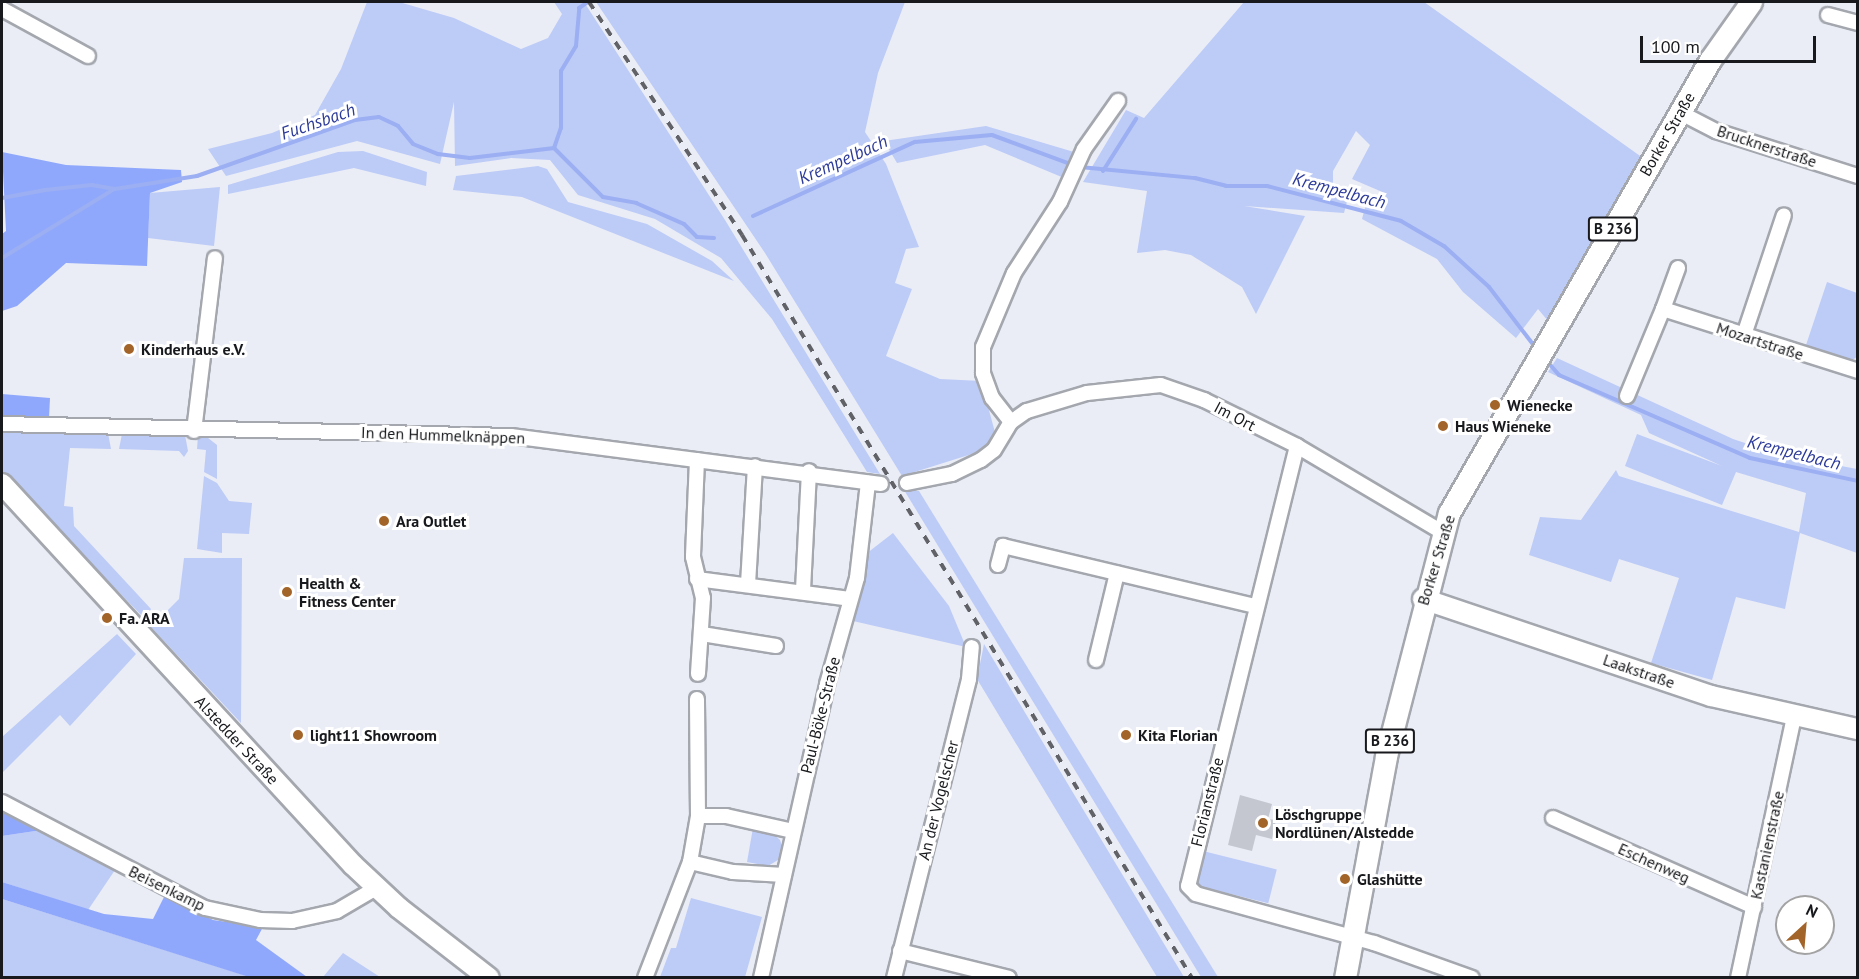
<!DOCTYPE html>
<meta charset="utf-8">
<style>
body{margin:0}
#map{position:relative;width:1859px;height:979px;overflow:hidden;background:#eaedf6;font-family:"PT Sans",sans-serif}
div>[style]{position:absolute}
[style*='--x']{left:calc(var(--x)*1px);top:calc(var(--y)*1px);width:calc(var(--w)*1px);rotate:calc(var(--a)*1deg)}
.green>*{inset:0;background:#bdcbf7;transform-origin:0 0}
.forest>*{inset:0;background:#90a8fc}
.stream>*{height:4px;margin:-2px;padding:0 2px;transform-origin:2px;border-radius:2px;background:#9baff2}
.building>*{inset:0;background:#c4c7cf}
.roads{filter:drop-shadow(2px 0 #a4a7ae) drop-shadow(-2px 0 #a4a7ae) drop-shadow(0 2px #a4a7ae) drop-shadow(0 -2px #a4a7ae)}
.street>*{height:14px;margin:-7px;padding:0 7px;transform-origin:7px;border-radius:7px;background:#fff}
.secondary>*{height:20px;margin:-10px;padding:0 10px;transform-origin:10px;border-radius:10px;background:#fff}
.primary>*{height:21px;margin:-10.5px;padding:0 10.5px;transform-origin:10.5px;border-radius:10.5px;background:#fff}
.rail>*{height:4px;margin-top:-2px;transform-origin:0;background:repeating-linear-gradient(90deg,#616267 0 8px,transparent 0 16px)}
.dots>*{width:16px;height:16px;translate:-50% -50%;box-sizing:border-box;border:3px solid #fff;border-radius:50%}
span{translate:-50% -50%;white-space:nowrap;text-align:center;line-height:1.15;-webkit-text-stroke:6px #fff;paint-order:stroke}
.shield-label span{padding:2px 4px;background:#fff;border:2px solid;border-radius:4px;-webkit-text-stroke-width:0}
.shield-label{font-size:15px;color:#18191c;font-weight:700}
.street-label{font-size:16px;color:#18191c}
.poi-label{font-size:16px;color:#18191c;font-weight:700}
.left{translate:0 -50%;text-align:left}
.water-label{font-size:18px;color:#2c3a99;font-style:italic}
.frame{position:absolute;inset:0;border:3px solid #18191c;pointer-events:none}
.north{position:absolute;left:1775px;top:895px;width:60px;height:60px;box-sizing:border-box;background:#fff;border:2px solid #a3a3a4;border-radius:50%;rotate:26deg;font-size:16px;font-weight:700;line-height:24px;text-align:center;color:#18191c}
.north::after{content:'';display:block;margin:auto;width:21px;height:27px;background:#a26429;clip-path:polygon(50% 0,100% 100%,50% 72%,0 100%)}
.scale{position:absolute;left:1640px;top:36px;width:176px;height:27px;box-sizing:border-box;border:3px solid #18191c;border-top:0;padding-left:8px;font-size:18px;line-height:21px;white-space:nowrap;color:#18191c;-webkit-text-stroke:4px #fff;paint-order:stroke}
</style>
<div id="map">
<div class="green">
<i style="clip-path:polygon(367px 2px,399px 2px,454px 18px,521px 49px,548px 38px,562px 14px,554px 2px,584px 2px,725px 220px,880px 474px,867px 472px,772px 319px,721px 258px,655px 219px,578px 195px,550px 160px,511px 158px,455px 166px,454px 102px,440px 164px,357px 141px,226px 176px,208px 149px,272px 133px,315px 115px,341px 69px)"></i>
<i style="clip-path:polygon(596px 2px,905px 2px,878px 73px,865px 132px,886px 164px,919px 247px,906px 249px,895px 283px,912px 289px,886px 356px,940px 379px,981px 381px,996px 436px,975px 453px,902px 476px,765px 253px)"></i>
<i style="clip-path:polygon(1244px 2px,1424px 2px,1650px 163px,1554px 328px,1538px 309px,1516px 338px,1463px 292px,1437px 259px,1362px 219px,1368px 197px,1387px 194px,1352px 179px,1370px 145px,1356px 131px,1333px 171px,1333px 183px,1349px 194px,1344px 213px,1244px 206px,1305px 216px,1256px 314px,1242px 287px,1191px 255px,1165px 250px,1137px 253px,1147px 191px,1083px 182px,1126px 110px,1144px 118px)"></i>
<i style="clip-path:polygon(986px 126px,1074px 152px,1064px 178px,985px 145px,897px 163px,884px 141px)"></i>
<i style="clip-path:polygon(363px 151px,427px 172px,426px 186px,354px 168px,228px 194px,228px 185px,338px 152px)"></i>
<i style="clip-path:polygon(538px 166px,547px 169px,568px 202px,647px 224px,712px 261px,734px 281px,522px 197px,453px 190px,456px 176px)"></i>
<i style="clip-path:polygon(220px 187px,214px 246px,148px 238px,150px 193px)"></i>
<i style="clip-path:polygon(1827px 282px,1857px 293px,1857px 357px,1852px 360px,1805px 348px)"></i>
<i style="clip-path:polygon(1557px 358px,1733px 439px,1778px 454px,1857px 469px,1857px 553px,1800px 533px,1785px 609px,1736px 597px,1712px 680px,1651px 663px,1679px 578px,1619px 559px,1611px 582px,1529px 555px,1540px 517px,1581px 520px,1616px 470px,1619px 476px,1799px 532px,1806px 493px,1736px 472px,1722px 505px,1625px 466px,1637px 434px,1722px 466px,1649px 433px,1641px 415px,1548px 372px)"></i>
<i style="clip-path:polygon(2px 431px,108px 433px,111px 449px,70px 448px,64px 506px,73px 507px,74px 526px,151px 609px,146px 620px,2px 472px)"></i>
<i style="clip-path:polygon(122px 434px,185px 435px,188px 451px,184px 457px,179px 451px,119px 449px)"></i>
<i style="clip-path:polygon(203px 434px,217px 445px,217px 479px,204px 472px,206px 450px,197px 449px,198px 436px)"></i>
<i style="clip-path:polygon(204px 476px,217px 483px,229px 501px,252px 503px,249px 534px,222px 533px,222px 553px,197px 549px)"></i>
<i style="clip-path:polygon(904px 490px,919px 491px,1218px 977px,1201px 977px)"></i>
<i style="clip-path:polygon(893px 533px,949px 606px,966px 647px,853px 621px,862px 557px)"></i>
<i style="clip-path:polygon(184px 558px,242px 558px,241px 723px,151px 627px,179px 599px)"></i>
<i style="clip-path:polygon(117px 634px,136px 654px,70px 726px,60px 715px,2px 773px,2px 737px)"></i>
<i style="clip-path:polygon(984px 644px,1075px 796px,1184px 977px,1157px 977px,977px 679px)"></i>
<i style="clip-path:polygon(753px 828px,769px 830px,780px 840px,783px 849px,778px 860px,768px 866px,747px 862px)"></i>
<i style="clip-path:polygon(42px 830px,115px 870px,88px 910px,2px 882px,2px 836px)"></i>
<i style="left:1203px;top:851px;width:76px;height:35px;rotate:14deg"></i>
<i style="clip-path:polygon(691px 898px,762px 917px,745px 977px,660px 977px,671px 948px,676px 948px)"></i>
<i style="clip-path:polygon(2px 899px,238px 973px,249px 977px,2px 977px)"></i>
<i style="clip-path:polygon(343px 953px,380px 977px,323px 977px)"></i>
</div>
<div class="forest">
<i style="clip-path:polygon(2px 152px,66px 165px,181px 170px,182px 182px,150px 193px,147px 266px,66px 263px,17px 306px,2px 311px,2px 234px,6px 231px)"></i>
<i style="clip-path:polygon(2px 394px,50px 398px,49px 418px,2px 418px)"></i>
<i style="clip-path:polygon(2px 808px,42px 830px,2px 836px)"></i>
<i style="clip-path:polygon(2px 882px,104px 914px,153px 919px,165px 895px,213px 920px,263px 927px,256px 940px,307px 977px,249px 977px,2px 899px)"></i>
</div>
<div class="stream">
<i style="--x:554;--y:148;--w:69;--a:45"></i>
<i style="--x:603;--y:197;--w:34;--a:10"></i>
<i style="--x:636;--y:203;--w:52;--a:23.6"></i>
<i style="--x:684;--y:224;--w:18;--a:45"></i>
<i style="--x:697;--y:237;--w:17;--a:3"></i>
<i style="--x:1080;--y:167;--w:116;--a:5.5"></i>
<i style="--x:1195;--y:178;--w:32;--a:14"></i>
<i style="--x:1226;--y:186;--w:41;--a:0"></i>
<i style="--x:1267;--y:186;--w:138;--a:14.6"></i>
<i style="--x:1401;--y:221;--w:50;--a:30.2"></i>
<i style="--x:1444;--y:246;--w:61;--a:42.3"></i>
<i style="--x:1489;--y:287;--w:76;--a:52.5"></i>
<i style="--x:1103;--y:171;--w:62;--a:-57.6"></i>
<i style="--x:2;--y:198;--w:44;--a:-10.5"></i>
<i style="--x:45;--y:190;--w:47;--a:-6.1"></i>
<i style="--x:92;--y:185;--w:23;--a:10"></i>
<i style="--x:115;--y:189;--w:83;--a:-9"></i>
<i style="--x:197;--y:176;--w:168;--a:-19.5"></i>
<i style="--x:355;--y:120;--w:24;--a:-7"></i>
<i style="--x:379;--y:117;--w:21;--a:25"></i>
<i style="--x:398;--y:126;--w:23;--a:50"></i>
<i style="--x:413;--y:144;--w:27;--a:22"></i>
<i style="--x:438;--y:154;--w:32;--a:7"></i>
<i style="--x:470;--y:158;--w:85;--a:-6.8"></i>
<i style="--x:554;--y:148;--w:21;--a:-71"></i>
<i style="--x:561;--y:128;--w:57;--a:-90"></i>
<i style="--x:561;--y:71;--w:29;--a:-59"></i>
<i style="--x:576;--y:46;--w:38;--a:-85"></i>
<i style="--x:579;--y:8;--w:11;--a:-34"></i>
<i style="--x:753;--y:216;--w:178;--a:-24.6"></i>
<i style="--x:915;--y:142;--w:77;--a:-5.2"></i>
<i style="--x:992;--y:135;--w:86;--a:20.3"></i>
<i style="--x:2;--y:258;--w:132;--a:-31.6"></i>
<i style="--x:1546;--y:360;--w:20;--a:49"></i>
<i style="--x:1559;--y:375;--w:208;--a:23.5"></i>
<i style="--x:1750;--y:458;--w:110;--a:12"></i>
</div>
<div class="building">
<i style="clip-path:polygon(1240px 795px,1272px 804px,1268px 819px,1276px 820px,1272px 839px,1256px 835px,1252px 851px,1228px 845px)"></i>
</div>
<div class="roads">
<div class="street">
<i style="--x:2;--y:9;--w:98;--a:28.7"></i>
<i style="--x:1828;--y:15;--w:31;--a:15"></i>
<i style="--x:1679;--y:112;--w:42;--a:27.2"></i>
<i style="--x:1716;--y:131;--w:149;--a:17.6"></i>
<i style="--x:1678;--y:268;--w:44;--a:110.1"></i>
<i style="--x:1663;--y:309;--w:205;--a:17.6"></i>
<i style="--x:1744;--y:335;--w:126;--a:-71.6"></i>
<i style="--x:1627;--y:396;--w:94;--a:-67.5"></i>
<i style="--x:1011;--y:422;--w:31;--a:-128"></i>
<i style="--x:992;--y:398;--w:27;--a:-110"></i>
<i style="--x:983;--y:373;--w:26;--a:-90"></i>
<i style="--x:983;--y:347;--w:80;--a:-67.3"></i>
<i style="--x:1014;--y:273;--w:85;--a:-57.1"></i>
<i style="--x:1060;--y:202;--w:58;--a:-65.6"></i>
<i style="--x:1084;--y:149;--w:59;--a:-54.7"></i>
<i style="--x:2;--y:424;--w:509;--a:1.35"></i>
<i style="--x:511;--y:436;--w:373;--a:7.4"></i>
<i style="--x:194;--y:431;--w:174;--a:-83.1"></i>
<i style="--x:1297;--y:446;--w:453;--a:103.9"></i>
<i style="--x:1188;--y:886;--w:11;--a:45"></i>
<i style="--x:1196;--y:894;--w:185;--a:15.4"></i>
<i style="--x:1374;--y:943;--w:104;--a:19.7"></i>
<i style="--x:697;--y:460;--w:97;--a:92.4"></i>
<i style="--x:693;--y:557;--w:42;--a:76.3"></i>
<i style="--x:703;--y:598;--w:76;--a:93.8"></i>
<i style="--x:907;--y:483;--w:46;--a:-11.3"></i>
<i style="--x:952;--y:474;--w:32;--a:-26"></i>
<i style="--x:981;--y:460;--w:16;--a:-38"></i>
<i style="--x:994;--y:450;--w:33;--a:-59"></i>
<i style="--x:1011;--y:422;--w:19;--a:-35"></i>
<i style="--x:1027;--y:411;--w:63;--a:-16.7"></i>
<i style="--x:1087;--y:393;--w:74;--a:-6.2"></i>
<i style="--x:1161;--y:385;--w:46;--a:19.2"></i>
<i style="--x:1204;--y:400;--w:104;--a:26.3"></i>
<i style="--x:1297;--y:446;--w:169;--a:30.7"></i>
<i style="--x:998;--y:565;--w:20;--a:-75"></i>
<i style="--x:1003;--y:546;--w:259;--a:13.4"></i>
<i style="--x:697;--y:579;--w:154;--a:7.4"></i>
<i style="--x:748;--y:584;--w:118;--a:-86.6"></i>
<i style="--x:803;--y:590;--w:119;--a:-87.1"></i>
<i style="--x:702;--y:634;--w:75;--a:9.2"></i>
<i style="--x:1096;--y:660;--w:89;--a:-76.4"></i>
<i style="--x:2;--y:802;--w:229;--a:27.6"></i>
<i style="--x:205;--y:908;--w:56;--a:12.3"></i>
<i style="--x:260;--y:920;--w:32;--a:2"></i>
<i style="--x:292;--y:921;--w:46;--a:-12.5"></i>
<i style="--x:337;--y:911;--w:45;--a:-30.5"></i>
<i style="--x:698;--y:816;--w:28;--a:0"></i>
<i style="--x:726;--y:816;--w:69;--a:12.6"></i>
<i style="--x:1553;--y:818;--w:220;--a:23.9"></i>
<i style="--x:690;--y:862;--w:44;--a:13.1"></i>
<i style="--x:733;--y:872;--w:51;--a:3.4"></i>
<i style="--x:900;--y:951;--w:112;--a:13.9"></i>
<i style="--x:645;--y:978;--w:124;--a:-68.8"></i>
<i style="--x:690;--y:862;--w:47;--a:-80.1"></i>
<i style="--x:698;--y:816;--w:117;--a:-90.5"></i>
<i style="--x:761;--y:978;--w:301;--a:-77.3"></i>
<i style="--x:827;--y:684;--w:110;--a:-74.2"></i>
<i style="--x:857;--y:578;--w:96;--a:-83.4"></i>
<i style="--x:894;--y:978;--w:308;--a:-75.9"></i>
<i style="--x:969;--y:679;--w:32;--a:-85"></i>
<i style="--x:1738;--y:978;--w:271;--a:-77.9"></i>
</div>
<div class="secondary">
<i style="--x:2;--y:484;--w:518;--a:47.35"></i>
<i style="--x:353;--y:865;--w:63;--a:43.1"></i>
<i style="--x:399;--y:908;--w:114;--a:37.9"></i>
<i style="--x:1423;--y:599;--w:304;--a:18.6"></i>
<i style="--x:1711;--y:696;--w:151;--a:12.7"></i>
</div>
<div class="primary">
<i style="--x:1345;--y:978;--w:226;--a:-79.5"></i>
<i style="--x:1386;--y:756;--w:251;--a:-75.5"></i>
<i style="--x:1449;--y:513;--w:523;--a:-60.05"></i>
<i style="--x:1710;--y:60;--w:71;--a:-54.7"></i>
</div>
</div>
<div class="rail">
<i style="--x:589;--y:2;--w:279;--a:56.7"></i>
<i style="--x:742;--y:235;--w:869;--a:58.8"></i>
</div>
<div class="dots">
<i style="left:129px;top:349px;background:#a26429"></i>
<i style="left:1495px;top:405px;background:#a26429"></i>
<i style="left:1443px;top:426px;background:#a26429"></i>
<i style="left:384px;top:521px;background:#a26429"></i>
<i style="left:287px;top:592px;background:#a26429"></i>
<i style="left:107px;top:618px;background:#a26429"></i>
<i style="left:298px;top:735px;background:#a26429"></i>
<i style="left:1126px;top:735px;background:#a26429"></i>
<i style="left:1263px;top:823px;background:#a26429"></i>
<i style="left:1345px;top:879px;background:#a26429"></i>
</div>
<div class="shield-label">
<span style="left:1613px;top:229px">B 236</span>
<span style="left:1390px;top:741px">B 236</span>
</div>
<div class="street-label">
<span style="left:1667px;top:134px;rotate:-60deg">Borker Straße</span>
<span style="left:1767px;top:146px;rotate:18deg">Brucknerstraße</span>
<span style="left:1760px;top:341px;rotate:18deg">Mozartstraße</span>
<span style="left:1235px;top:416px;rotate:28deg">Im Ort</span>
<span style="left:443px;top:435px;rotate:2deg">In den Hummelknäppen</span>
<span style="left:1436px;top:560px;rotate:-73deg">Borker Straße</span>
<span style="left:1639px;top:671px;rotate:19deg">Laakstraße</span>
<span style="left:820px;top:715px;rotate:-76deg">Paul-Böke-Straße</span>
<span style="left:237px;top:740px;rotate:47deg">Alstedder Straße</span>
<span style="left:938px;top:800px;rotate:-76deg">An der Vogelscher</span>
<span style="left:1207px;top:802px;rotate:-76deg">Florianstraße</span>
<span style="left:1767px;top:845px;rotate:-78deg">Kastanienstraße</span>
<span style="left:1654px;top:863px;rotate:24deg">Eschenweg</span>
<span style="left:167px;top:888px;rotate:26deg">Beisenkamp</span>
</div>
<div class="poi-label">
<span class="left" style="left:141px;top:349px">Kinderhaus e.V.</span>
<span class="left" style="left:1507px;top:405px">Wienecke</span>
<span class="left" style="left:1455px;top:426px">Haus Wieneke</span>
<span class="left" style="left:396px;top:521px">Ara Outlet</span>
<span class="left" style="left:299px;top:592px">Health &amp;<br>Fitness Center</span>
<span class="left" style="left:119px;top:618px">Fa. ARA</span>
<span class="left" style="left:310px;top:735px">light11 Showroom</span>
<span class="left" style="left:1138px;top:735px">Kita Florian</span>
<span class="left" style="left:1275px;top:823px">Löschgruppe<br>Nordlünen/Alstedde</span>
<span class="left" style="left:1357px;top:879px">Glashütte</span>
</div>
<div class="water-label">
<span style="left:318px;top:122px;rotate:-19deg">Fuchsbach</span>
<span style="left:843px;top:160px;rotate:-24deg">Krempelbach</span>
<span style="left:1339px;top:191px;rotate:15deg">Krempelbach</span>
<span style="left:1794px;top:453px;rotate:14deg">Krempelbach</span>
</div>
<div class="frame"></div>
<div class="north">N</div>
<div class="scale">100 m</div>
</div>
